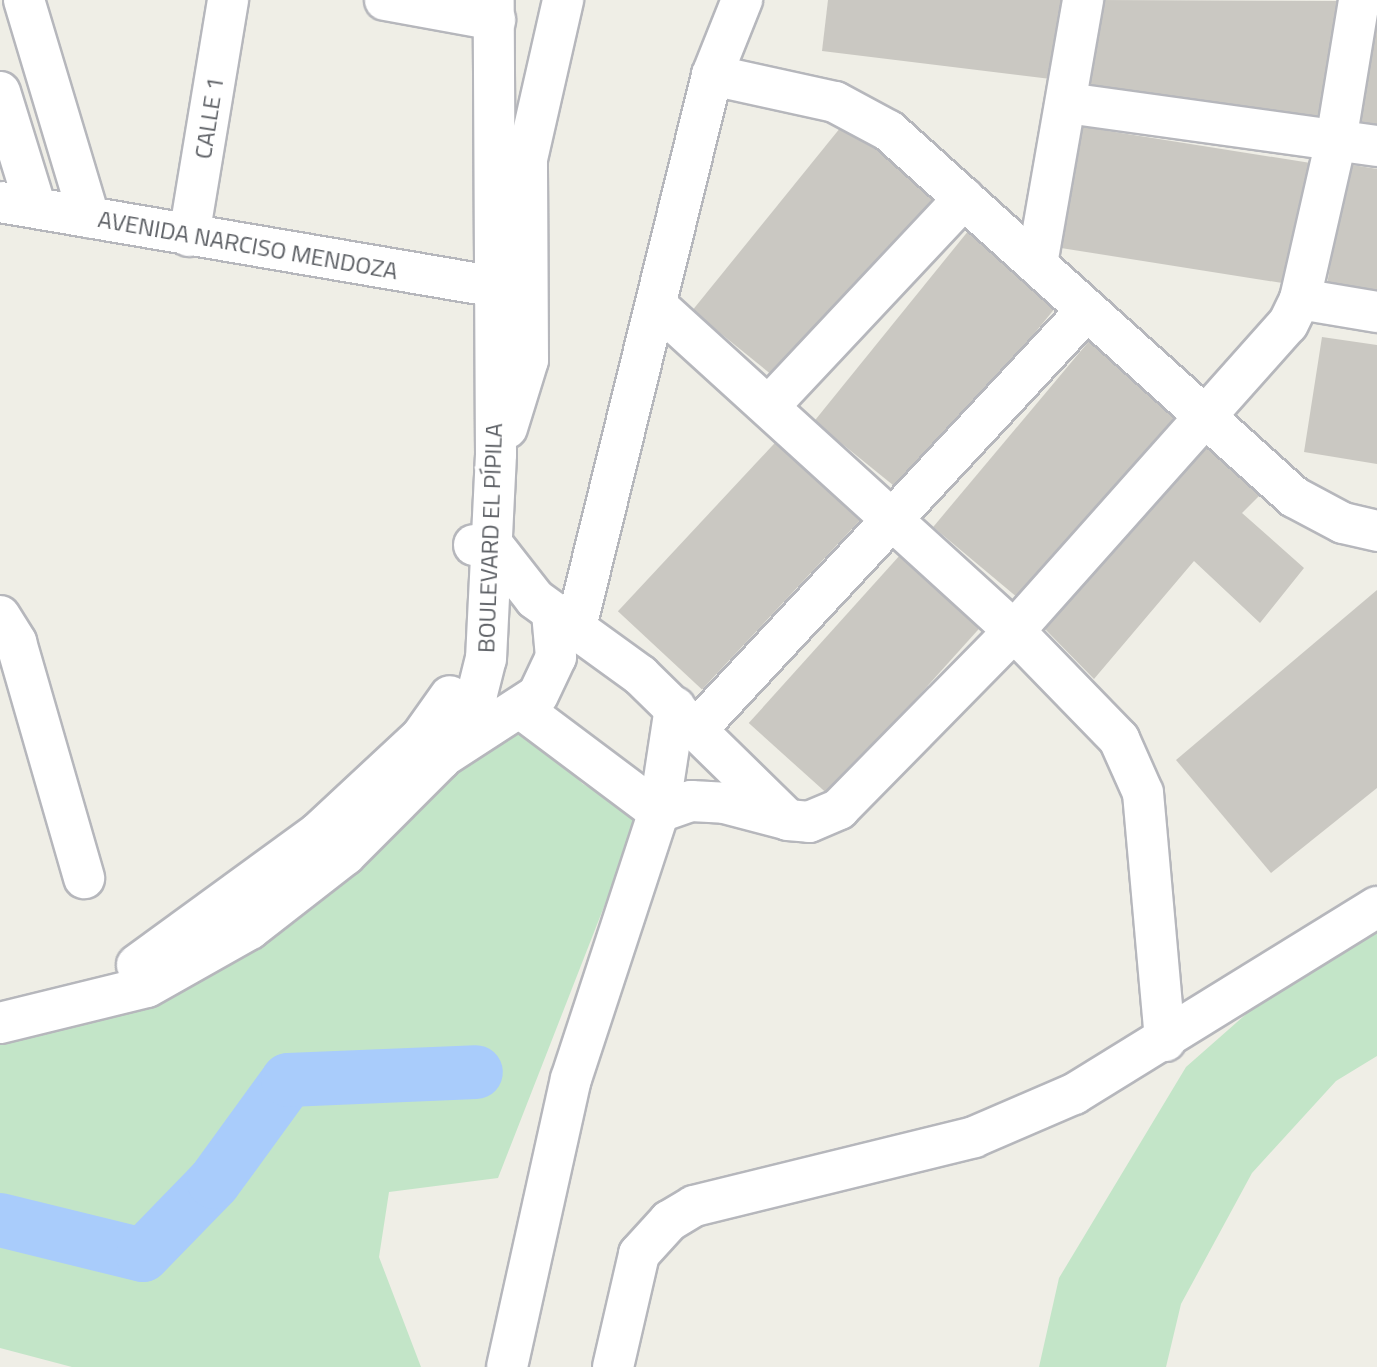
<!DOCTYPE html>
<meta charset="utf-8">
<style>
body{margin:0}
#map{position:relative;width:1377px;height:1367px;overflow:hidden;background:#efeee6;font-family:"Titillium Web",sans-serif}
div>[style]{position:absolute}
[style*='--x']{left:calc(var(--x)*1px);top:calc(var(--y)*1px);width:calc(var(--w)*1px);rotate:calc(var(--a)*1deg)}
.green>*{inset:0;background:#c3e5c8}
.river>*{height:54px;margin:-27px;padding:0 27px;transform-origin:27px;border-radius:27px;background:#a9ccfb}
.building>*{inset:0;background:#cac8c2;transform-origin:0 0}
.roads{filter:drop-shadow(2px 0 #b6b7bc) drop-shadow(-2px 0 #b6b7bc) drop-shadow(0 2px #b6b7bc) drop-shadow(0 -2px #b6b7bc)}
.minor>*{height:40px;margin:-20px;padding:0 20px;transform-origin:20px;border-radius:20px;background:#fff}
span{translate:-50% -50%;white-space:nowrap;text-align:center;line-height:1.15;-webkit-text-stroke:7px #fff;paint-order:stroke}
.street-label{font-size:24px;color:#5d6065}
</style>
<div id="map">
<div class="green">
<i style="clip-path:polygon(528px 730px,583px 784px,639px 817px,498px 1178px,389px 1192px,379px 1257px,421px 1367px,72px 1367px,0 1348px,0 1031px,59px 1020px,476px 745px)"></i>
<i style="clip-path:polygon(1377px 932px,1377px 1056px,1336px 1081px,1252px 1173px,1181px 1304px,1166px 1367px,1039px 1367px,1059px 1278px,1186px 1067px,1278px 986px)"></i>
</div>
<div class="river">
<i style="--x:0;--y:1220;--w:147;--a:13.8"></i>
<i style="--x:143;--y:1255;--w:102;--a:-45.8"></i>
<i style="--x:214;--y:1182;--w:126;--a:-54"></i>
<i style="--x:288;--y:1080;--w:188;--a:-2.4"></i>
</div>
<div class="building">
<i style="clip-path:polygon(828px 0,1068px 0,1059px 80px,822px 51px)"></i>
<i style="clip-path:polygon(1099px 0,1339px 1px,1322px 121px,1085px 89px)"></i>
<i style="clip-path:polygon(1377px 4px,1377px 129px,1350px 125px)"></i>
<i style="left:849px;top:117px;width:120px;height:249px;rotate:39deg"></i>
<i style="left:1077px;top:126px;width:243px;height:123px;rotate:9deg"></i>
<i style="clip-path:polygon(1347px 164px,1377px 169px,1377px 298px,1326px 291px)"></i>
<i style="left:969px;top:230px;width:116px;height:246px;rotate:39deg"></i>
<i style="clip-path:polygon(1322px 337px,1377px 345px,1377px 464px,1304px 452px)"></i>
<i style="left:1090px;top:340px;width:122px;height:244px;rotate:40deg"></i>
<i style="left:785px;top:432px;width:115px;height:245px;rotate:43deg"></i>
<i style="clip-path:polygon(1204px 444px,1260px 495px,1242px 513px,1304px 568px,1260px 623px,1194px 561px,1094px 679px,1045px 629px)"></i>
<i style="left:910px;top:544px;width:108px;height:241px;rotate:42deg"></i>
<i style="clip-path:polygon(1377px 590px,1377px 788px,1271px 873px,1176px 760px)"></i>
</div>
<div class="roads">
<div class="minor">
<i style="--x:24;--y:0;--w:227;--a:73.3"></i>
<i style="--x:385;--y:0;--w:112;--a:10.3"></i>
<i style="--x:712;--y:75;--w:126;--a:12.4"></i>
<i style="--x:835;--y:102;--w:61;--a:28.2"></i>
<i style="--x:889;--y:131;--w:546;--a:42.1"></i>
<i style="--x:1294;--y:497;--w:55;--a:28"></i>
<i style="--x:1343;--y:523;--w:35;--a:13"></i>
<i style="--x:0;--y:92;--w:121;--a:72.8"></i>
<i style="--x:1067;--y:103;--w:313;--a:7.9"></i>
<i style="--x:0;--y:202;--w:504;--a:9.71"></i>
<i style="--x:189;--y:236;--w:239;--a:-80.6"></i>
<i style="--x:1037;--y:264;--w:268;--a:-80.1"></i>
<i style="--x:1300;--y:299;--w:78;--a:9.6"></i>
<i style="--x:657;--y:306;--w:483;--a:42.3"></i>
<i style="--x:1014;--y:631;--w:151;--a:45.8"></i>
<i style="--x:1119;--y:739;--w:59;--a:66"></i>
<i style="--x:1143;--y:793;--w:249;--a:84.9"></i>
<i style="--x:769;--y:406;--w:285;--a:-46.8"></i>
<i style="--x:507;--y:428;--w:71;--a:-72.8"></i>
<i style="--x:528;--y:360;--w:201;--a:-90.3"></i>
<i style="--x:527;--y:159;--w:163;--a:-77.2"></i>
<i style="--x:474;--y:545;--w:19;--a:0"></i>
<i style="--x:493;--y:545;--w:68;--a:52.1"></i>
<i style="--x:535;--y:599;--w:130;--a:35.9"></i>
<i style="--x:640;--y:675;--w:207;--a:44.4"></i>
<i style="--x:788;--y:820;--w:21;--a:5"></i>
<i style="--x:809;--y:822;--w:33;--a:-23"></i>
<i style="--x:839;--y:809;--w:250;--a:-45.5"></i>
<i style="--x:1014;--y:631;--w:411;--a:-48.3"></i>
<i style="--x:1288;--y:324;--w:28;--a:-64"></i>
<i style="--x:1300;--y:299;--w:162;--a:-77.2"></i>
<i style="--x:1336;--y:141;--w:143;--a:-80.7"></i>
<i style="--x:0;--y:616;--w:31;--a:58"></i>
<i style="--x:16;--y:642;--w:246;--a:73.9"></i>
<i style="--x:576;--y:627;--w:569;--a:-76.16"></i>
<i style="--x:712;--y:75;--w:81;--a:-68.2"></i>
<i style="--x:523;--y:710;--w:170;--a:36.9"></i>
<i style="--x:659;--y:812;--w:34;--a:-19"></i>
<i style="--x:691;--y:801;--w:33;--a:3"></i>
<i style="--x:724;--y:803;--w:63;--a:14.7"></i>
<i style="--x:697;--y:729;--w:572;--a:-47.05"></i>
<i style="--x:447;--y:754;--w:108;--a:-33"></i>
<i style="--x:538;--y:695;--w:42;--a:-64.7"></i>
<i style="--x:556;--y:657;--w:44;--a:-95.2"></i>
<i style="--x:137;--y:965;--w:224;--a:-36.1"></i>
<i style="--x:318;--y:833;--w:141;--a:-43"></i>
<i style="--x:421;--y:737;--w:50;--a:-54.7"></i>
<i style="--x:0;--y:1023;--w:151;--a:-13.8"></i>
<i style="--x:147;--y:987;--w:118;--a:-29.4"></i>
<i style="--x:250;--y:929;--w:120;--a:-37.9"></i>
<i style="--x:345;--y:855;--w:136;--a:-45"></i>
<i style="--x:441;--y:759;--w:74;--a:-61"></i>
<i style="--x:477;--y:694;--w:36;--a:-76"></i>
<i style="--x:486;--y:659;--w:205;--a:-87.2"></i>
<i style="--x:496;--y:454;--w:454;--a:-90.3"></i>
<i style="--x:507;--y:1367;--w:295;--a:-77.5"></i>
<i style="--x:571;--y:1079;--w:281;--a:-71.8"></i>
<i style="--x:659;--y:812;--w:106;--a:-81.3"></i>
<i style="--x:613;--y:1367;--w:116;--a:-77"></i>
<i style="--x:639;--y:1254;--w:45;--a:-47.7"></i>
<i style="--x:669;--y:1221;--w:29;--a:-31"></i>
<i style="--x:694;--y:1206;--w:288;--a:-13.8"></i>
<i style="--x:974;--y:1137;--w:109;--a:-23.3"></i>
<i style="--x:1074;--y:1094;--w:356;--a:-31.7"></i>
</div>
</div>
<div class="street-label">
<span style="left:209px;top:118px;rotate:-81deg">CALLE 1</span>
<span style="left:248px;top:245px;rotate:10deg">AVENIDA NARCISO MENDOZA</span>
<span style="left:490px;top:538px;rotate:-88deg">BOULEVARD EL PÍPILA</span>
</div>
</div>
